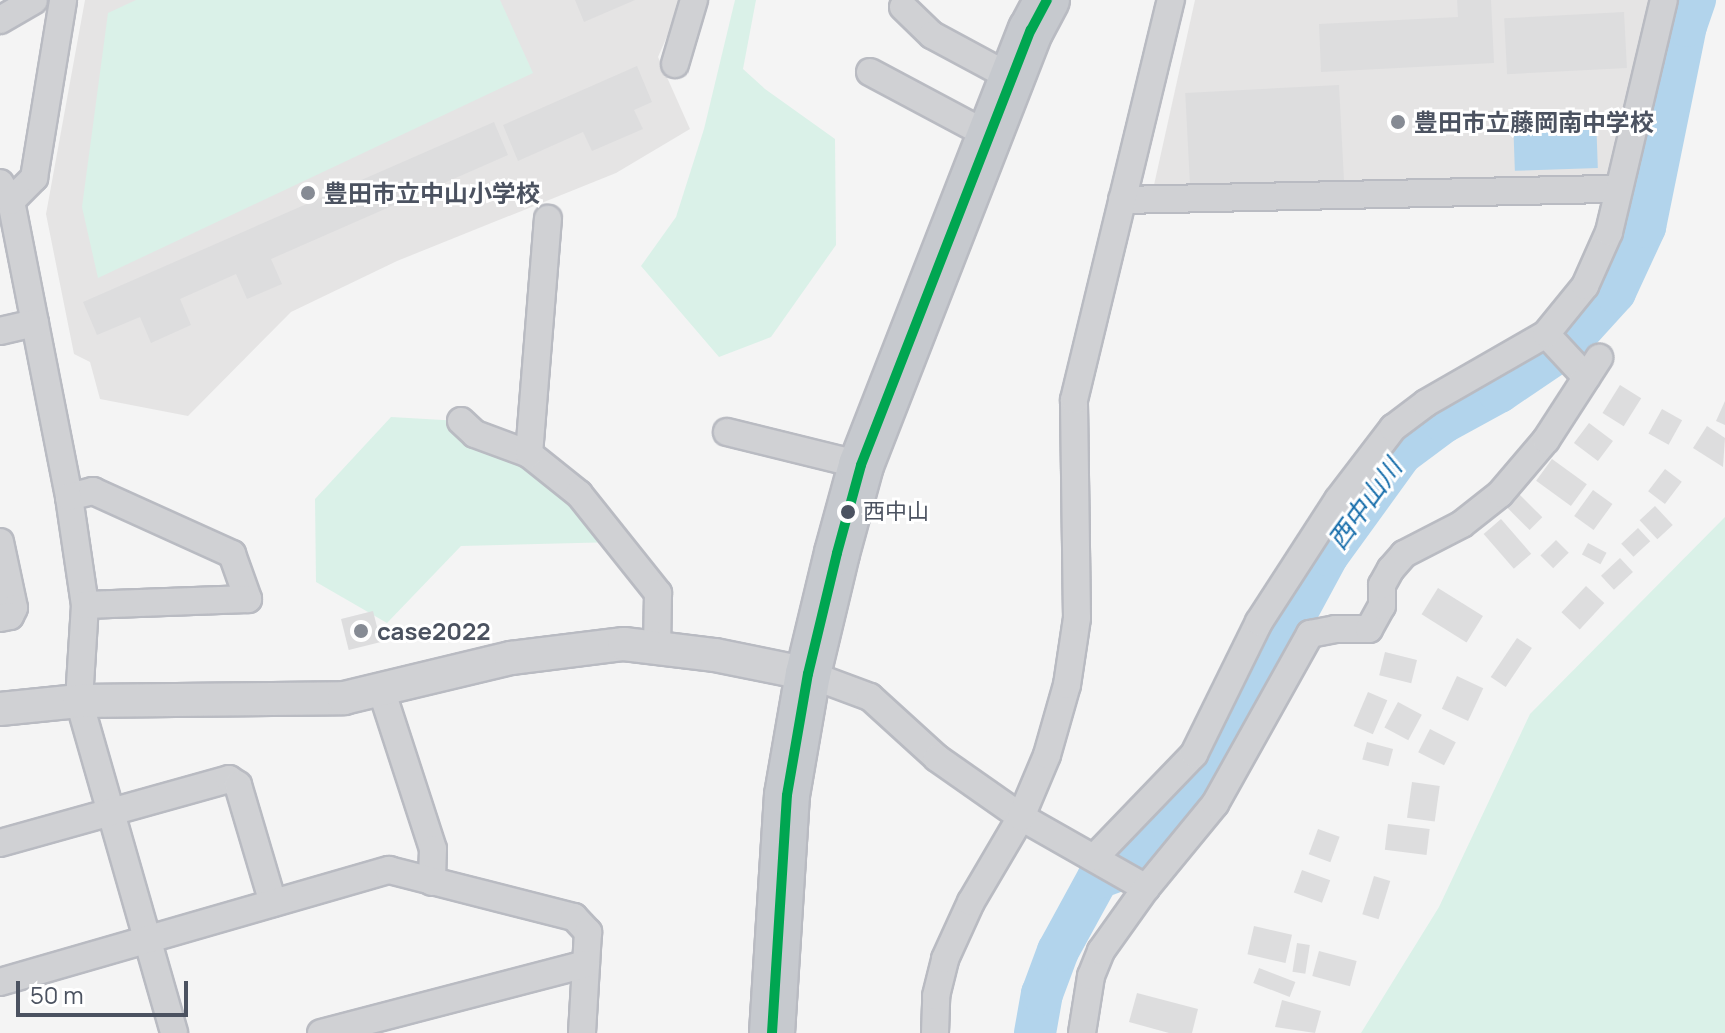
<!DOCTYPE html>
<meta charset="utf-8">
<style>
body{margin:0}
#map{position:relative;width:1725px;height:1033px;overflow:hidden;background:#f4f4f4;font-family:Manrope,"Noto Sans JP",sans-serif}
div>[style]{position:absolute}
[style*='--x']{left:calc(var(--x)*1px);top:calc(var(--y)*1px);width:calc(var(--w)*1px);rotate:calc(var(--a)*1deg)}
.education>*{inset:0;background:#e5e4e4}
.green>*{inset:0;background:#daf1e8}
.water>*{inset:0;background:#b2d4ec;transform-origin:0 0}
.river>*{height:42px;margin:-21px;padding:0 21px;transform-origin:21px;border-radius:21px;background:#b2d4ec}
.building>*{inset:0;background:#ddddde;transform-origin:0 0}
.roads{filter:drop-shadow(2px 0 #b9bbc2) drop-shadow(-2px 0 #b9bbc2) drop-shadow(0 2px #b9bbc2) drop-shadow(0 -2px #b9bbc2)}
.minor>*{height:26px;margin:-13px;padding:0 13px;transform-origin:13px;border-radius:13px;background:#d0d1d4}
.tertiary>*{height:32px;margin:-16px;padding:0 16px;transform-origin:16px;border-radius:16px;background:#d0d1d4}
.trunk>*{height:44px;margin:-22px;padding:0 22px;transform-origin:22px;border-radius:22px;background:#c6c9ce}
.bus-1>*{height:10px;margin:-5px;padding:0 5px;transform-origin:5px;border-radius:5px;background:#00a651}
.dots>*{width:22px;height:22px;translate:-50% -50%;box-sizing:border-box;border:4px solid #fff;border-radius:50%}
span{translate:-50% -50%;white-space:nowrap;text-align:center;line-height:1.15;-webkit-text-stroke:6px #fff;paint-order:stroke}
.bus-label{font-size:22px;color:#4b5260}
.left{translate:0 -50%;text-align:left}
.poi-label{font-size:24px;color:#4b5260;font-weight:700}
.water-label{font-size:26px;color:#146caa;font-style:italic}
.scale{position:absolute;left:16px;top:981px;width:172px;height:36px;box-sizing:border-box;border:4px solid #4b5260;border-top:0;padding-left:10px;font-size:24px;line-height:28px;white-space:nowrap;color:#4b5260;-webkit-text-stroke:6px #fff;paint-order:stroke}
</style>
<div id="map">
<div class="education">
<i style="clip-path:polygon(85px 0,683px 0,658px 57px,690px 129px,616px 173px,397px 261px,291px 312px,188px 416px,100px 399px,90px 362px,74px 354px,46px 214px)"></i>
<i style="clip-path:polygon(1195px 0,1657px 0,1610px 180px,1152px 194px)"></i>
</div>
<div class="green">
<i style="clip-path:polygon(136px 0,500px 0,533px 73px,98px 278px,82px 207px,108px 13px)"></i>
<i style="clip-path:polygon(735px 0,756px 0,743px 69px,765px 89px,835px 139px,836px 245px,771px 337px,719px 357px,641px 266px,676px 217px,704px 129px)"></i>
<i style="clip-path:polygon(391px 417px,478px 422px,539px 477px,623px 526px,618px 542px,461px 546px,387px 623px,316px 582px,315px 499px)"></i>
<i style="clip-path:polygon(1725px 517px,1725px 1033px,1361px 1033px,1439px 907px,1530px 714px)"></i>
</div>
<div class="water">
<i style="left:1596px;top:116px;width:52px;height:83px;rotate:88deg"></i>
</div>
<div class="river">
<i style="--x:1035;--y:1033;--w:40;--a:-80"></i>
<i style="--x:1042;--y:994;--w:46;--a:-69.6"></i>
<i style="--x:1058;--y:951;--w:83;--a:-61.3"></i>
<i style="--x:1098;--y:878;--w:37;--a:-20"></i>
<i style="--x:1133;--y:865;--w:57;--a:-49.3"></i>
<i style="--x:1170;--y:822;--w:132;--a:-56.4"></i>
<i style="--x:1243;--y:712;--w:179;--a:-61.6"></i>
<i style="--x:1328;--y:555;--w:125;--a:-54.1"></i>
<i style="--x:1401;--y:454;--w:54;--a:-36.7"></i>
<i style="--x:1444;--y:422;--w:63;--a:-28.6"></i>
<i style="--x:1499;--y:392;--w:78;--a:-34.1"></i>
<i style="--x:1564;--y:348;--w:76;--a:-47.7"></i>
<i style="--x:1615;--y:292;--w:72;--a:-65.2"></i>
<i style="--x:1645;--y:227;--w:205;--a:-78.5"></i>
<i style="--x:1686;--y:26;--w:28;--a:-71"></i>
</div>
<div class="building">
<i style="clip-path:polygon(575px 0,635px 0,584px 22px)"></i>
<i style="clip-path:polygon(1457px 0,1491px 0,1494px 63px,1321px 72px,1319px 24px,1458px 17px)"></i>
<i style="left:1624px;top:12px;width:56px;height:120px;rotate:87deg"></i>
<i style="clip-path:polygon(637px 66px,652px 102px,634px 110px,643px 129px,592px 151px,583px 132px,518px 161px,503px 125px)"></i>
<i style="left:1339px;top:85px;width:102px;height:154px;rotate:87deg"></i>
<i style="clip-path:polygon(494px 122px,508px 155px,271px 259px,282px 284px,247px 299px,236px 274px,180px 299px,191px 325px,151px 343px,140px 317px,97px 335px,83px 302px)"></i>
<i style="left:1620px;top:385px;width:25px;height:33px;rotate:32deg"></i>
<i style="clip-path:polygon(1725px 401px,1725px 425px,1716px 421px)"></i>
<i style="left:1662px;top:409px;width:23px;height:28px;rotate:29deg"></i>
<i style="left:1589px;top:423px;width:30px;height:25px;rotate:37deg"></i>
<i style="clip-path:polygon(1707px 426px,1725px 438px,1723px 467px,1693px 448px)"></i>
<i style="left:1552px;top:459px;width:43px;height:27px;rotate:36deg"></i>
<i style="left:1665px;top:469px;width:21px;height:28px;rotate:37deg"></i>
<i style="left:1593px;top:490px;width:24px;height:32px;rotate:36deg"></i>
<i style="left:1519px;top:494px;width:33px;height:18px;rotate:45deg"></i>
<i style="left:1655px;top:506px;width:26px;height:21px;rotate:47deg"></i>
<i style="left:1501px;top:519px;width:46px;height:23px;rotate:49deg"></i>
<i style="left:1638px;top:528px;width:18px;height:23px;rotate:47deg"></i>
<i style="left:1556px;top:540px;width:18px;height:22px;rotate:45deg"></i>
<i style="left:1588px;top:543px;width:21px;height:13px;rotate:28deg"></i>
<i style="left:1620px;top:558px;width:19px;height:26px;rotate:47deg"></i>
<i style="left:1586px;top:586px;width:25px;height:36px;rotate:43deg"></i>
<i style="left:1438px;top:588px;width:53px;height:31px;rotate:32deg"></i>
<i style="left:373px;top:611px;width:32px;height:33px;rotate:76deg"></i>
<i style="left:1517px;top:638px;width:18px;height:47px;rotate:34deg"></i>
<i style="left:1385px;top:652px;width:33px;height:24px;rotate:14deg"></i>
<i style="left:1457px;top:676px;width:29px;height:36px;rotate:25deg"></i>
<i style="left:1368px;top:692px;width:21px;height:37px;rotate:23deg"></i>
<i style="left:1398px;top:702px;width:27px;height:29px;rotate:28deg"></i>
<i style="left:1430px;top:729px;width:29px;height:26px;rotate:27deg"></i>
<i style="left:1367px;top:742px;width:27px;height:18px;rotate:15deg"></i>
<i style="left:1412px;top:782px;width:28px;height:36px;rotate:8deg"></i>
<i style="left:1388px;top:824px;width:42px;height:26px;rotate:7deg"></i>
<i style="left:1318px;top:829px;width:23px;height:27px;rotate:20deg"></i>
<i style="left:1302px;top:870px;width:30px;height:24px;rotate:20deg"></i>
<i style="left:1374px;top:876px;width:17px;height:40px;rotate:17deg"></i>
<i style="left:1254px;top:926px;width:39px;height:29px;rotate:13deg"></i>
<i style="left:1297px;top:943px;width:13px;height:29px;rotate:9deg"></i>
<i style="left:1319px;top:951px;width:39px;height:26px;rotate:15deg"></i>
<i style="left:1259px;top:968px;width:39px;height:16px;rotate:21deg"></i>
<i style="clip-path:polygon(1137px 993px,1198px 1009px,1192px 1033px,1169px 1033px,1129px 1022px)"></i>
<i style="clip-path:polygon(1282px 1000px,1321px 1011px,1315px 1033px,1275px 1027px)"></i>
</div>
<div class="roads">
<div class="minor">
<i style="--x:903;--y:7;--w:40;--a:44"></i>
<i style="--x:932;--y:35;--w:91;--a:28.3"></i>
<i style="--x:0;--y:20;--w:39;--a:-30"></i>
<i style="--x:675;--y:64;--w:67;--a:-73.5"></i>
<i style="--x:870;--y:72;--w:136;--a:28.1"></i>
<i style="--x:0;--y:183;--w:21;--a:59"></i>
<i style="--x:11;--y:201;--w:302;--a:78.9"></i>
<i style="--x:69;--y:497;--w:109;--a:81.6"></i>
<i style="--x:85;--y:605;--w:96;--a:93.6"></i>
<i style="--x:79;--y:701;--w:345;--a:74"></i>
<i style="--x:1122;--y:200;--w:495;--a:-1.3"></i>
<i style="--x:11;--y:201;--w:33;--a:-45"></i>
<i style="--x:34;--y:178;--w:180;--a:-80.7"></i>
<i style="--x:0;--y:331;--w:36;--a:-13"></i>
<i style="--x:1546;--y:334;--w:59;--a:47.1"></i>
<i style="--x:461;--y:421;--w:19;--a:43"></i>
<i style="--x:475;--y:434;--w:58;--a:20.3"></i>
<i style="--x:529;--y:454;--w:64;--a:38.7"></i>
<i style="--x:579;--y:494;--w:127;--a:51.4"></i>
<i style="--x:658;--y:593;--w:55;--a:91"></i>
<i style="--x:727;--y:432;--w:138;--a:13.8"></i>
<i style="--x:529;--y:454;--w:236;--a:-85.4"></i>
<i style="--x:69;--y:497;--w:25;--a:-14"></i>
<i style="--x:93;--y:491;--w:153;--a:24.4"></i>
<i style="--x:232;--y:554;--w:48;--a:70.4"></i>
<i style="--x:248;--y:599;--w:163;--a:177.9"></i>
<i style="--x:0;--y:542;--w:67;--a:78"></i>
<i style="--x:14;--y:608;--w:9;--a:117"></i>
<i style="--x:10;--y:616;--w:10;--a:169"></i>
<i style="--x:808;--y:674;--w:66;--a:20.4"></i>
<i style="--x:870;--y:697;--w:91;--a:42.3"></i>
<i style="--x:937;--y:758;--w:103;--a:35.1"></i>
<i style="--x:1021;--y:817;--w:144;--a:29.6"></i>
<i style="--x:381;--y:689;--w:168;--a:72"></i>
<i style="--x:433;--y:849;--w:33;--a:92"></i>
<i style="--x:0;--y:843;--w:238;--a:-15.6"></i>
<i style="--x:229;--y:779;--w:11;--a:34"></i>
<i style="--x:238;--y:785;--w:123;--a:73.5"></i>
<i style="--x:1095;--y:857;--w:143;--a:-46.1"></i>
<i style="--x:1194;--y:754;--w:147;--a:-63.8"></i>
<i style="--x:1259;--y:622;--w:145;--a:-57.1"></i>
<i style="--x:1338;--y:500;--w:91;--a:-52.6"></i>
<i style="--x:1393;--y:428;--w:41;--a:-37.1"></i>
<i style="--x:1426;--y:403;--w:138;--a:-29.9"></i>
<i style="--x:1546;--y:334;--w:62;--a:-50.9"></i>
<i style="--x:1585;--y:286;--w:59;--a:-66"></i>
<i style="--x:1609;--y:232;--w:238;--a:-76.7"></i>
<i style="--x:0;--y:982;--w:405;--a:-16.1"></i>
<i style="--x:389;--y:870;--w:191;--a:14.3"></i>
<i style="--x:574;--y:917;--w:21;--a:47"></i>
<i style="--x:588;--y:932;--w:101;--a:93.4"></i>
<i style="--x:321;--y:1033;--w:274;--a:-14.6"></i>
<i style="--x:935;--y:1033;--w:37;--a:-88"></i>
<i style="--x:936;--y:996;--w:38;--a:-76"></i>
<i style="--x:945;--y:959;--w:63;--a:-65.5"></i>
<i style="--x:971;--y:902;--w:99;--a:-59.5"></i>
<i style="--x:1021;--y:817;--w:67;--a:-67.2"></i>
<i style="--x:1047;--y:755;--w:73;--a:-74.1"></i>
<i style="--x:1067;--y:685;--w:68;--a:-81.5"></i>
<i style="--x:1077;--y:618;--w:218;--a:-90.8"></i>
<i style="--x:1074;--y:400;--w:412;--a:-76.4"></i>
<i style="--x:1082;--y:1033;--w:58;--a:-81"></i>
<i style="--x:1091;--y:976;--w:27;--a:-68"></i>
<i style="--x:1101;--y:951;--w:77;--a:-54.5"></i>
<i style="--x:1146;--y:888;--w:109;--a:-50.6"></i>
<i style="--x:1215;--y:804;--w:195;--a:-60.8"></i>
<i style="--x:1310;--y:634;--w:25;--a:-11"></i>
<i style="--x:1335;--y:629;--w:34;--a:0"></i>
<i style="--x:1369;--y:629;--w:26;--a:-61"></i>
<i style="--x:1382;--y:606;--w:21;--a:-90"></i>
<i style="--x:1382;--y:585;--w:18;--a:-61"></i>
<i style="--x:1391;--y:569;--w:20;--a:-49"></i>
<i style="--x:1404;--y:554;--w:65;--a:-27.3"></i>
<i style="--x:1462;--y:524;--w:48;--a:-38.3"></i>
<i style="--x:1500;--y:494;--w:71;--a:-49.6"></i>
<i style="--x:1546;--y:440;--w:98;--a:-57.1"></i>
</div>
<div class="tertiary">
<i style="--x:0;--y:709;--w:79;--a:-5.8"></i>
<i style="--x:79;--y:701;--w:265;--a:-0.6"></i>
<i style="--x:344;--y:698;--w:172;--a:-13.5"></i>
<i style="--x:511;--y:658;--w:114;--a:-7.1"></i>
<i style="--x:624;--y:644;--w:92;--a:6.9"></i>
<i style="--x:715;--y:655;--w:95;--a:11.5"></i>
</div>
<div class="trunk">
<i style="--x:772;--y:1033;--w:238;--a:-86.4"></i>
<i style="--x:787;--y:795;--w:123;--a:-80.2"></i>
<i style="--x:808;--y:674;--w:124;--a:-76.5"></i>
<i style="--x:837;--y:553;--w:91;--a:-74.7"></i>
<i style="--x:861;--y:465;--w:467;--a:-68.7"></i>
<i style="--x:1031;--y:30;--w:34;--a:-62"></i>
</div>
</div>
<div class="bus-1">
<i style="--x:772;--y:1033;--w:238;--a:-86.4"></i>
<i style="--x:787;--y:795;--w:123;--a:-80.2"></i>
<i style="--x:808;--y:674;--w:124;--a:-76.5"></i>
<i style="--x:837;--y:553;--w:91;--a:-74.7"></i>
<i style="--x:861;--y:465;--w:467;--a:-68.7"></i>
<i style="--x:1031;--y:30;--w:34;--a:-62"></i>
</div>
<div class="dots">
<i style="left:1398px;top:122px;background:#868b94"></i>
<i style="left:308px;top:193px;background:#868b94"></i>
<i style="left:848px;top:512px;background:#4b5260"></i>
<i style="left:361px;top:631px;background:#868b94"></i>
</div>
<div class="bus-label">
<span class="left" style="left:863px;top:512px">西中山</span>
</div>
<div class="poi-label">
<span class="left" style="left:1414px;top:122px">豊田市立藤岡南中学校</span>
<span class="left" style="left:324px;top:193px">豊田市立中山小学校</span>
<span class="left" style="left:377px;top:631px">case2022</span>
</div>
<div class="water-label">
<span style="left:1365px;top:504px;rotate:-54deg">西中山川</span>
</div>
<div class="scale">50 m</div>
</div>
